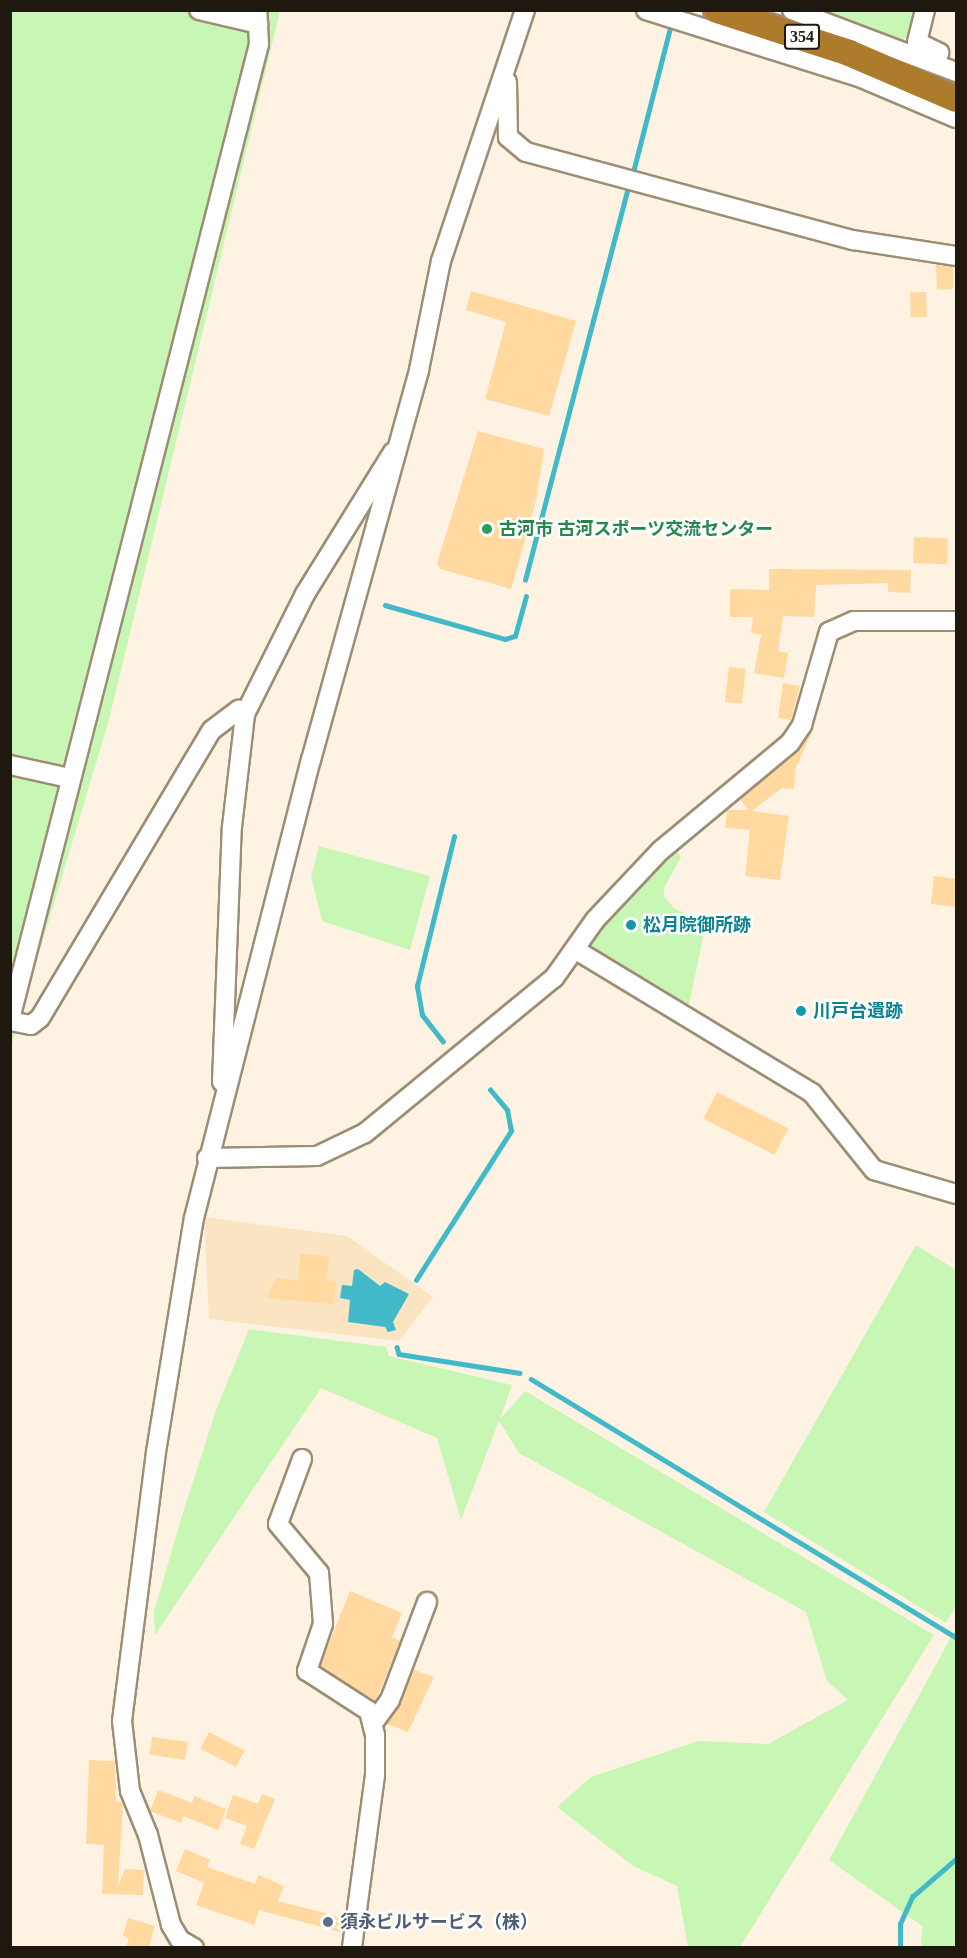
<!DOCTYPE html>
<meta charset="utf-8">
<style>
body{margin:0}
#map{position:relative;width:967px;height:1958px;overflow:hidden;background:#fef3e3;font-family:"Times New Roman","Noto Sans JP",serif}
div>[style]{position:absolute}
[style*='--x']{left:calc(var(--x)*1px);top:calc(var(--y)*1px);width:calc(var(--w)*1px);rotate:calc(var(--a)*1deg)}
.built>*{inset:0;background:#fbe4c2}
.green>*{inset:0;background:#c7f6b5}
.water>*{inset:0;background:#41b9c9}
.stream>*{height:4.5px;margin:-2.25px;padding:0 2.25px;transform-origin:2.25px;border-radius:2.25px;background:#41b9c9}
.building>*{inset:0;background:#ffd99f;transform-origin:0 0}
.roads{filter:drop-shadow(2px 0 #9d8d74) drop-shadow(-2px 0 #9d8d74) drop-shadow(0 2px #9d8d74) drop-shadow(0 -2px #9d8d74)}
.minor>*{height:18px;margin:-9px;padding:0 9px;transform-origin:9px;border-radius:9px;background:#fff}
.highway>*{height:26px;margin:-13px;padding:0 13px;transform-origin:13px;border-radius:13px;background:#ad7b2c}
.dots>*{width:16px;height:16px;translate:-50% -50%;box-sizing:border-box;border:3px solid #fff;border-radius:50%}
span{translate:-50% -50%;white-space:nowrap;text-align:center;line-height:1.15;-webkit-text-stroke:5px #fff;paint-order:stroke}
.shield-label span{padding:2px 4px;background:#fff;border:2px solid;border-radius:4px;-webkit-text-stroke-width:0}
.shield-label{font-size:16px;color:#1f180f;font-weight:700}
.leisure-label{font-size:18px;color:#27864d;font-weight:700}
.left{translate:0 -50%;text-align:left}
.culture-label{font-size:18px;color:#0d838f;font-weight:700}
.service-label{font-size:18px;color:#4e5e75;font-weight:700}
.frame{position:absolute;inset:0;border:12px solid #1f180f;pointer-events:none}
</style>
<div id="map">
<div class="built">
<i style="clip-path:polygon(204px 1217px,347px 1236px,433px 1297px,399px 1341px,209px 1319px)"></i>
</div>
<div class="green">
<i style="clip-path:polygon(227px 10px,247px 16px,249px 11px,280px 11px,109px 720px,11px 1047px,11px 11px)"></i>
<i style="clip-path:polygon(813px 11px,913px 11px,911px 29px,903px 41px)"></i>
<i style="clip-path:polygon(319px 846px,430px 876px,410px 950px,322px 921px,311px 877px)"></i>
<i style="clip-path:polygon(674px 847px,681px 857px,664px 888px,664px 896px,674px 908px,706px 923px,689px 1005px,587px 945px,591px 933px)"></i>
<i style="clip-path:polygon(916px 1245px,956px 1270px,956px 1606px,946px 1623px,764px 1512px)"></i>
<i style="clip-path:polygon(249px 1329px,386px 1347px,389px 1356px,512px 1385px,500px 1419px,525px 1391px,934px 1635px,740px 1947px,688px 1947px,677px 1886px,633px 1866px,557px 1807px,591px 1777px,698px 1741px,768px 1744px,848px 1700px,827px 1681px,806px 1612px,519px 1453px,499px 1421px,461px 1520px,437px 1438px,321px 1388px,155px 1635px,154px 1612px,181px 1519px,216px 1410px)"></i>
<i style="clip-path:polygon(956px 1628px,956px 1947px,921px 1947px,922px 1926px,829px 1860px)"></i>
</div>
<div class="water">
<i style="clip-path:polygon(358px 1269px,380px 1286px,385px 1282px,409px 1294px,393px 1322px,396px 1330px,388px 1332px,385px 1327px,348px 1322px,350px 1300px,340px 1298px,342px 1285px,352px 1286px,354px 1270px)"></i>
</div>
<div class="stream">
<i style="--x:632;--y:176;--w:153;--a:-75.6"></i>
<i style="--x:525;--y:580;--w:409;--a:-75.3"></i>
<i style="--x:385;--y:605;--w:125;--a:15.8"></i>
<i style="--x:505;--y:639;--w:10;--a:-17"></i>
<i style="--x:515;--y:636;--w:41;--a:-74.6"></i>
<i style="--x:443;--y:1042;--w:34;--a:-128"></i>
<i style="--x:422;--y:1015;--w:29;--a:-100"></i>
<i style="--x:417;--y:986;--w:154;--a:-76.1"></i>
<i style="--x:416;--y:1280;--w:177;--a:-57.5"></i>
<i style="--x:511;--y:1131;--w:21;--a:-101"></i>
<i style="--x:507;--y:1110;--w:26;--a:-130"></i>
<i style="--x:397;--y:1347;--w:7;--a:74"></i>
<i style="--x:399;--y:1354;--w:122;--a:8.9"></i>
<i style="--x:531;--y:1379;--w:497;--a:31.3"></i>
<i style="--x:900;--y:1948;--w:24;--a:-90"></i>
<i style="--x:900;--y:1924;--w:30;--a:-66"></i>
<i style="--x:912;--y:1897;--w:58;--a:-40.8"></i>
</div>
<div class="building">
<i style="clip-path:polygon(936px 265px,953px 267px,953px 289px,937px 290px)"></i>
<i style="clip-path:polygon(471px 291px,576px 321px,549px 416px,485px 399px,506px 322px,466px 310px)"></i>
<i style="left:926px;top:292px;width:25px;height:16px;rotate:88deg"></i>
<i style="clip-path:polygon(478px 431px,544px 449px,536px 500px,511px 589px,440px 569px,437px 563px)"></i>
<i style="left:914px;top:537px;width:34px;height:26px;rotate:2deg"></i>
<i style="clip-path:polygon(769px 569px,911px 570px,910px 593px,888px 592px,888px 583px,816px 585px,814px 617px,783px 616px,778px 651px,788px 653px,784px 678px,754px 673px,761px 635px,751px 633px,753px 617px,730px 617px,730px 589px,769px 590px)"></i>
<i style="left:729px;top:667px;width:17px;height:35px;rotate:7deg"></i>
<i style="clip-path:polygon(783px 683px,800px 686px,791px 720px,778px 718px)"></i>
<i style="clip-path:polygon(812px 732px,796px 768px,794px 789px,782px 788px,752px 811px,789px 816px,780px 880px,745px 876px,750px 830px,725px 828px,727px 810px,748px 810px,740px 799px,797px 752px)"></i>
<i style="clip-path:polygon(934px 876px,957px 879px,957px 907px,931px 904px)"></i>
<i style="left:717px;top:1092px;width:80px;height:30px;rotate:27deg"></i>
<i style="clip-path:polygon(301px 1254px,329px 1256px,326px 1281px,336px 1282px,333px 1304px,266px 1298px,276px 1278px,298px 1281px)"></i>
<i style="clip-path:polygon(350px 1591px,402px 1613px,392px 1637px,400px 1641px,376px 1701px,320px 1666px)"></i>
<i style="clip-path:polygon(414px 1670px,434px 1677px,408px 1732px,387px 1724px,400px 1704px)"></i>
<i style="left:209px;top:1732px;width:40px;height:19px;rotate:27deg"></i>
<i style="left:152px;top:1737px;width:36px;height:18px;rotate:8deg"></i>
<i style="clip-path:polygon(89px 1760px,115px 1761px,116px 1801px,123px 1803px,118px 1887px,125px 1869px,144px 1870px,143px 1895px,102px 1894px,104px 1845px,86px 1844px)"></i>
<i style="clip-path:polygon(158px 1790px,192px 1803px,194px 1796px,226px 1809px,218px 1830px,183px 1816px,181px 1823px,150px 1811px)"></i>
<i style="clip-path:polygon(262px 1794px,275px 1799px,254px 1849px,240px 1844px,247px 1826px,225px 1818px,233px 1795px,258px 1804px)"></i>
<i style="clip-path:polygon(185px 1849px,210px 1860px,207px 1867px,255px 1884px,258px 1875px,284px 1886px,278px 1901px,344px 1918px,340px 1932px,259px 1910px,254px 1925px,196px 1905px,204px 1883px,176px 1871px)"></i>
<i style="clip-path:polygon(128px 1918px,155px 1926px,149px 1947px,126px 1947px,129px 1938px,123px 1936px)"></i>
</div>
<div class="roads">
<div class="minor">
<i style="--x:199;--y:10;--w:61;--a:13.3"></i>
<i style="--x:646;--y:10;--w:223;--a:17.5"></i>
<i style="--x:859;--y:77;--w:105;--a:22.9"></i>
<i style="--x:792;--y:10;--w:175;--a:20.7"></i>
<i style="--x:925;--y:10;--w:33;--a:104"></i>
<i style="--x:917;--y:42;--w:25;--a:26"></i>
<i style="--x:507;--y:82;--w:55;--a:89"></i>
<i style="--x:508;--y:137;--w:23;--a:40"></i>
<i style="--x:526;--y:152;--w:339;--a:15.1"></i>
<i style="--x:853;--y:240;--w:104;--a:8.8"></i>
<i style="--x:10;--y:765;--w:60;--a:12.4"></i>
<i style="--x:576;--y:950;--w:276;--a:31.2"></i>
<i style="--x:812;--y:1093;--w:99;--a:51.2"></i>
<i style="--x:874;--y:1170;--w:85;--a:16.3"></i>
<i style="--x:10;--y:1019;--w:1006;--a:-75.67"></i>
<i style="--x:259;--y:44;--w:34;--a:-93"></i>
<i style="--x:10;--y:1021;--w:21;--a:11"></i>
<i style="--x:31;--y:1025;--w:11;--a:-38"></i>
<i style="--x:40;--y:1018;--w:335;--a:-59.2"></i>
<i style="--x:212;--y:730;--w:34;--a:-37"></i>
<i style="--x:239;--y:710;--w:7;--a:34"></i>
<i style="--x:222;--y:1082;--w:255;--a:-87.8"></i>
<i style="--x:232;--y:827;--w:114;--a:-83.4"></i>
<i style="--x:245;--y:714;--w:134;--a:-63.4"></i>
<i style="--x:305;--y:594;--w:167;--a:-58.2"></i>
<i style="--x:207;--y:1158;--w:110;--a:-1"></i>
<i style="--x:317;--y:1156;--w:53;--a:-25.6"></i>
<i style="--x:365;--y:1133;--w:244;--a:-39.4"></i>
<i style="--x:554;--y:978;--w:71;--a:-54.7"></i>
<i style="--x:595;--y:920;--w:95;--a:-46.7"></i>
<i style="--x:660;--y:851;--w:169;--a:-39.7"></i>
<i style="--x:790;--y:743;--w:22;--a:-56"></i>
<i style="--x:802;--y:725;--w:97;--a:-73.8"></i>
<i style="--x:829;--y:632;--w:27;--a:-24"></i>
<i style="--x:854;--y:621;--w:102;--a:0"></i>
<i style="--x:302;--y:1459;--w:69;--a:110.3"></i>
<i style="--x:278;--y:1524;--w:64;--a:50.1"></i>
<i style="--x:319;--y:1573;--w:51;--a:85.5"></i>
<i style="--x:323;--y:1624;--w:50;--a:108.8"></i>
<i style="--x:307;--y:1671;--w:74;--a:32.8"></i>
<i style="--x:369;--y:1711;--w:25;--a:76"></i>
<i style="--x:375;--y:1735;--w:40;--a:90"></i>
<i style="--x:375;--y:1775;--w:175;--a:97.6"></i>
<i style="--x:374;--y:1722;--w:27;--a:-54"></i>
<i style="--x:390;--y:1700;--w:105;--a:-69.3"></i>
<i style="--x:194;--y:1948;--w:16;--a:-150"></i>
<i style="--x:180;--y:1940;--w:17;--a:-121"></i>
<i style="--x:171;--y:1925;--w:93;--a:-104.3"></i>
<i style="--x:148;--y:1835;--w:48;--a:-112.2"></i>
<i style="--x:130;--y:1791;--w:70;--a:-96.5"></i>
<i style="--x:122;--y:1721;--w:271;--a:-82.8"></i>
<i style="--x:156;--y:1452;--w:237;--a:-80.8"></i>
<i style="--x:194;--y:1218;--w:473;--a:-75.7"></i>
<i style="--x:311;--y:760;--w:405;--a:-74.5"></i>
<i style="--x:419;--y:370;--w:111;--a:-78.6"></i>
<i style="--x:441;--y:261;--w:265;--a:-71.5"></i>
</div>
<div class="highway">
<i style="--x:717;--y:10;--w:139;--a:18"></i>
<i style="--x:849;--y:53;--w:116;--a:23.3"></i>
</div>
</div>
<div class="dots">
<i style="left:487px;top:529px;background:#2e9e5b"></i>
<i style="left:631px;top:925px;background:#0f9aa8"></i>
<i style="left:801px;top:1011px;background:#0f9aa8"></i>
<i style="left:328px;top:1922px;background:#5c6f8a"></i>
</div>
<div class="shield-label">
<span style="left:802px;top:37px">354</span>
</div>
<div class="leisure-label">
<span class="left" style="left:499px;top:529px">古河市 古河スポーツ交流センター</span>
</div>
<div class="culture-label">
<span class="left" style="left:643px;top:925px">松月院御所跡</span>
<span class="left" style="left:813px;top:1011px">川戸台遺跡</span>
</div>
<div class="service-label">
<span class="left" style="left:340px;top:1922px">須永ビルサービス（株）</span>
</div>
<div class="frame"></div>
</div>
